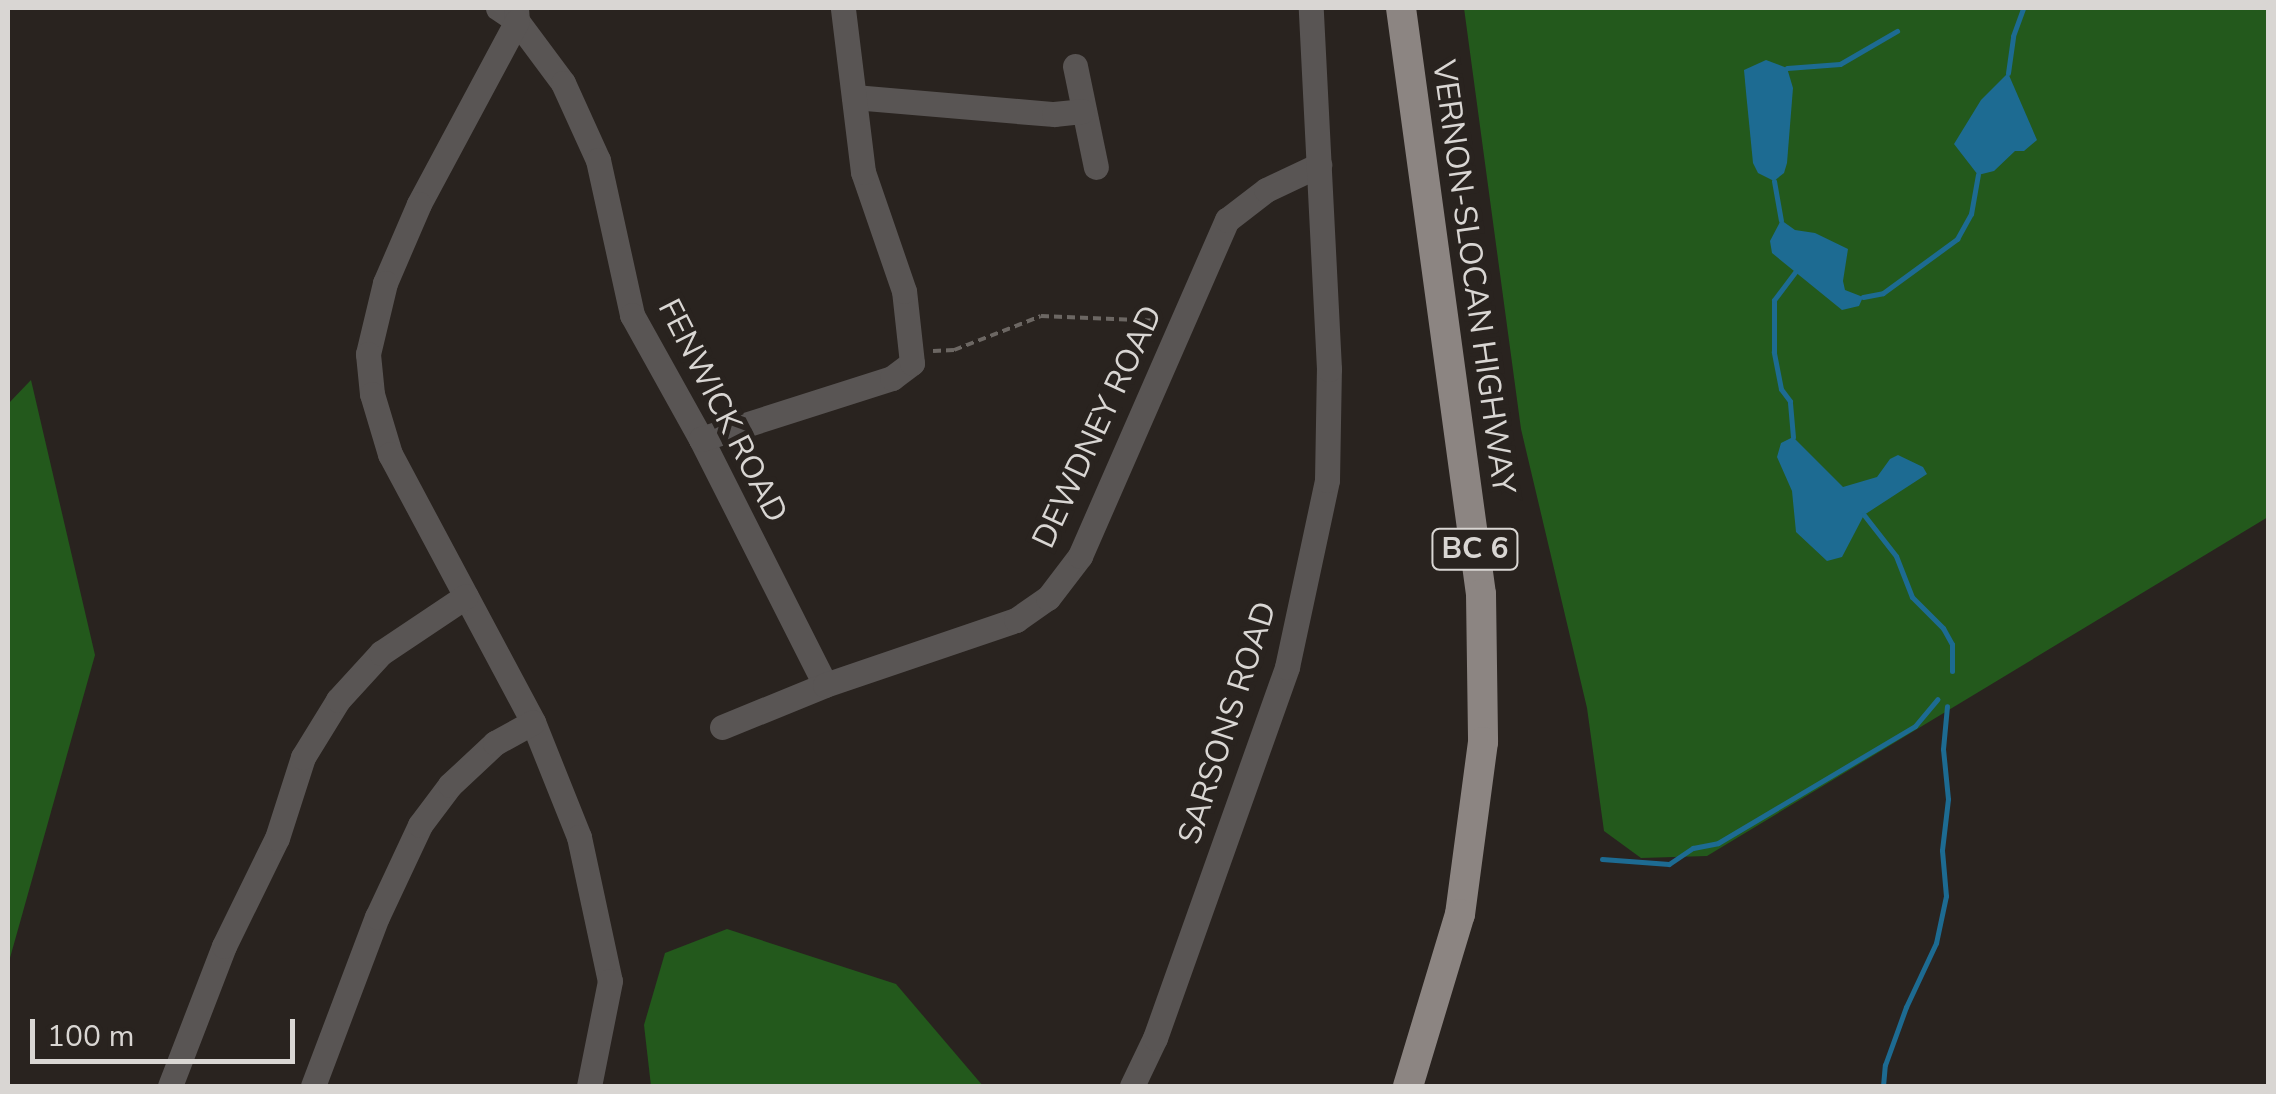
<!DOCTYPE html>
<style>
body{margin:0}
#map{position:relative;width:2276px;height:1094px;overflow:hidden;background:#29231f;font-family:"Nunito Sans",sans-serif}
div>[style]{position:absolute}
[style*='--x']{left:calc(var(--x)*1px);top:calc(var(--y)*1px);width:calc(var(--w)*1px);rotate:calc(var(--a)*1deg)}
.green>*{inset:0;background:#23591c}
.water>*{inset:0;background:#1d6b92}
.stream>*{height:5px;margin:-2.5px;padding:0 2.5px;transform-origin:2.5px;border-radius:2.5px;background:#1d6b92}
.path>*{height:4px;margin-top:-2px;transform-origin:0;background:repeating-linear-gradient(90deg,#6c6763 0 8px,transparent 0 13px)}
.minor>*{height:25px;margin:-12.5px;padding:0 12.5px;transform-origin:12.5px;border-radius:12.5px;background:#595554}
.major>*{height:30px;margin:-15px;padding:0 15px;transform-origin:15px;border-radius:15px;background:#8c8582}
span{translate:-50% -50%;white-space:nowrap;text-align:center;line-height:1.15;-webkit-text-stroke:10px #29231f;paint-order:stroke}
.shield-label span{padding:2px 8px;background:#29231f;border:2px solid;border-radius:8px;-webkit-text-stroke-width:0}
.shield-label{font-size:30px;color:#d9d6d3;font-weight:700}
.street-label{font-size:32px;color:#d9d6d3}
.frame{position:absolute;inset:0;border:10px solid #d9d6d3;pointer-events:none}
.scale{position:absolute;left:30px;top:1019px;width:265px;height:45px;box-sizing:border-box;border:5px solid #d9d6d3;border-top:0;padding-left:12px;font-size:30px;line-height:35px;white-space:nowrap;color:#d9d6d3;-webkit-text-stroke:8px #29231f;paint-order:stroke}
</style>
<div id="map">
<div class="green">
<i style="clip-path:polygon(1464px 8px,2268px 8px,2268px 517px,1707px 856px,1641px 858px,1604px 831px,1587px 708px,1521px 429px)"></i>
<i style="clip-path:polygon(31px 380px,95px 655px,8px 965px,8px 404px)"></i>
<i style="clip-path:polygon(727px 929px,896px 984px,983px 1086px,651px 1086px,644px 1025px,665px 953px)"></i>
</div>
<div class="water">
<i style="clip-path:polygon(1766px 60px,1787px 68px,1793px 88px,1787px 163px,1784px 173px,1774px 181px,1758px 173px,1753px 163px,1746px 92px,1744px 70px)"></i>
<i style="clip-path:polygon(2008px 73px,2037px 140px,2024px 151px,2015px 151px,1994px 171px,1978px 175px,1954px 144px,1981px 100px)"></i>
<i style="clip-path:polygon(1781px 220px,1795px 230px,1815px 233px,1848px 249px,1843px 281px,1845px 290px,1863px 297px,1859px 306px,1842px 310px,1772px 253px,1770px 241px)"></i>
<i style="clip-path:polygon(1793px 437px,1843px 487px,1877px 477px,1890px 459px,1898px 455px,1923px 467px,1927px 474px,1864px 515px,1842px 557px,1827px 561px,1796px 532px,1792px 491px,1777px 457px,1781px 443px)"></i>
</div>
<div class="stream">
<i style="--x:1787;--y:68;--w:53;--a:-4.3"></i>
<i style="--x:1840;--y:64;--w:66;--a:-30.1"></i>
<i style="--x:2008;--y:73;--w:37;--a:-82"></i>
<i style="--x:2013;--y:36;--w:30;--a:-70"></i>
<i style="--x:1774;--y:181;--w:40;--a:80"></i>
<i style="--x:1863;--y:297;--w:20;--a:-11"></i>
<i style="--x:1883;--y:293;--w:92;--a:-36.1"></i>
<i style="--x:1957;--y:239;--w:29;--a:-61"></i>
<i style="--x:1971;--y:214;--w:40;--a:-80"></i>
<i style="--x:1793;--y:437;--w:36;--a:-95"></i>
<i style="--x:1790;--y:401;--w:15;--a:-127"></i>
<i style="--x:1781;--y:389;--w:38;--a:-101"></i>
<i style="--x:1774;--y:352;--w:52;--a:-90"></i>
<i style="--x:1774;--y:300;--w:35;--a:-53"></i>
<i style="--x:1864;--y:515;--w:52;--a:52"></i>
<i style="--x:1896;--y:556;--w:44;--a:68.7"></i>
<i style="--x:1912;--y:597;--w:44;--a:45"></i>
<i style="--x:1943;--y:628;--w:18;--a:61"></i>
<i style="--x:1952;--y:644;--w:27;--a:90"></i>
<i style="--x:1602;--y:859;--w:67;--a:4.3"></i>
<i style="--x:1669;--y:864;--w:29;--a:-34"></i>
<i style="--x:1693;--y:848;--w:25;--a:-11"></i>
<i style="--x:1718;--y:843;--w:229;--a:-30.7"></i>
<i style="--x:1915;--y:726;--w:35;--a:-50"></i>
<i style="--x:1883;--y:1086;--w:21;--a:-85"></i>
<i style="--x:1885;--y:1065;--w:62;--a:-70.1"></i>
<i style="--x:1906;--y:1007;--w:71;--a:-64.9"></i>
<i style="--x:1936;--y:943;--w:48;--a:-78"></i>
<i style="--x:1946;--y:896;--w:46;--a:-95"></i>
<i style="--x:1942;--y:850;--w:51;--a:-83.3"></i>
<i style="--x:1948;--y:799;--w:50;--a:-95.7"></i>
<i style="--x:1943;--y:749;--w:43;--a:-84.7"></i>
</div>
<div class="path">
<i style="--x:933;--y:351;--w:21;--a:-3"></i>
<i style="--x:954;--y:350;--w:93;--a:-21.3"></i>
<i style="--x:1041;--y:316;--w:121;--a:2.4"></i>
</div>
<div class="minor">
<i style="--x:498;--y:8;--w:23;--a:34"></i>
<i style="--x:517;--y:21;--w:77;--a:53.4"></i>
<i style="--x:563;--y:83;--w:85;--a:65.6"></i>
<i style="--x:598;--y:160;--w:159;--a:77.6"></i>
<i style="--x:632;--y:315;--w:142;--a:60.9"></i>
<i style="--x:701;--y:439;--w:275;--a:63.2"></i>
<i style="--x:516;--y:8;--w:13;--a:86"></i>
<i style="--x:517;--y:21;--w:208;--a:118.2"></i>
<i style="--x:419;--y:204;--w:86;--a:113.3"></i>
<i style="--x:385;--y:283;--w:73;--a:103.5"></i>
<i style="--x:368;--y:354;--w:40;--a:84.3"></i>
<i style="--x:372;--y:394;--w:63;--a:73.3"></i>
<i style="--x:390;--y:454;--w:304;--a:61.9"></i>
<i style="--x:533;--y:722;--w:124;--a:68.2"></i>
<i style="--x:579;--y:837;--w:147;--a:77.9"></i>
<i style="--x:610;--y:981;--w:107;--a:101.3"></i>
<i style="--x:1075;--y:66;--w:103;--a:78.3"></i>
<i style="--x:854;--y:97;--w:201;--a:4.9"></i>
<i style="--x:1054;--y:114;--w:28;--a:-6"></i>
<i style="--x:701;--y:439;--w:201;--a:-17.7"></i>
<i style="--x:892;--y:378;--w:25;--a:-37"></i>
<i style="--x:912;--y:363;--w:72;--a:-96.3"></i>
<i style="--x:904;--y:291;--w:126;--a:-109"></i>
<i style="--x:863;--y:172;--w:165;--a:-97"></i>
<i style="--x:722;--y:727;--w:111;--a:-22.2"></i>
<i style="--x:825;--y:685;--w:202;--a:-18.8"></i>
<i style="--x:1016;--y:620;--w:39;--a:-35"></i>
<i style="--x:1048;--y:598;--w:53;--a:-52.7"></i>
<i style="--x:1080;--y:556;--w:367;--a:-66.4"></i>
<i style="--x:1227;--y:220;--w:49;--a:-37.6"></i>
<i style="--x:1266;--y:190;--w:59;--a:-25.3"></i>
<i style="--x:170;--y:1086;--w:150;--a:-68.9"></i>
<i style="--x:224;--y:946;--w:120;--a:-63.9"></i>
<i style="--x:277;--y:838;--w:85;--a:-72.2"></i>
<i style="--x:303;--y:757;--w:67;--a:-58.4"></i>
<i style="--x:338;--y:700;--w:64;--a:-47.5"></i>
<i style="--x:381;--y:653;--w:102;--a:-33.8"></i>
<i style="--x:313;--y:1086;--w:181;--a:-69.3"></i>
<i style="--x:377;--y:917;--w:102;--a:-64.9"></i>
<i style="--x:420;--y:825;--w:50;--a:-53.1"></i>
<i style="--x:450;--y:785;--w:62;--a:-43"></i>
<i style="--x:495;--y:743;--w:43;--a:-28.9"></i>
<i style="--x:1132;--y:1086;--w:53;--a:-64.4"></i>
<i style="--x:1155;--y:1038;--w:394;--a:-70.4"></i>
<i style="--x:1287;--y:667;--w:191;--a:-77.9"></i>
<i style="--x:1327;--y:480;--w:111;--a:-89"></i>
<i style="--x:1329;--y:369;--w:361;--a:-92.9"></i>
</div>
<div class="major">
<i style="--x:1401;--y:8;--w:591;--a:82.23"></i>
<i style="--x:1481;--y:594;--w:148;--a:89.2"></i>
<i style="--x:1483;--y:742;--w:174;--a:97.6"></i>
<i style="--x:1460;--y:914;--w:180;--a:106.8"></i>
</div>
<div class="shield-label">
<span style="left:1475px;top:549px">BC 6</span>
</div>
<div class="street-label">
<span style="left:1473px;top:277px;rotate:82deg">VERNON-SLOCAN HIGHWAY</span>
<span style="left:722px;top:411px;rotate:63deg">FENWICK ROAD</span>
<span style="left:1098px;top:427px;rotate:-65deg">DEWDNEY ROAD</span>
<span style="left:1228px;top:723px;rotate:-72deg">SARSONS ROAD</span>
</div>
<div class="frame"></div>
<div class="scale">100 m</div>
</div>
